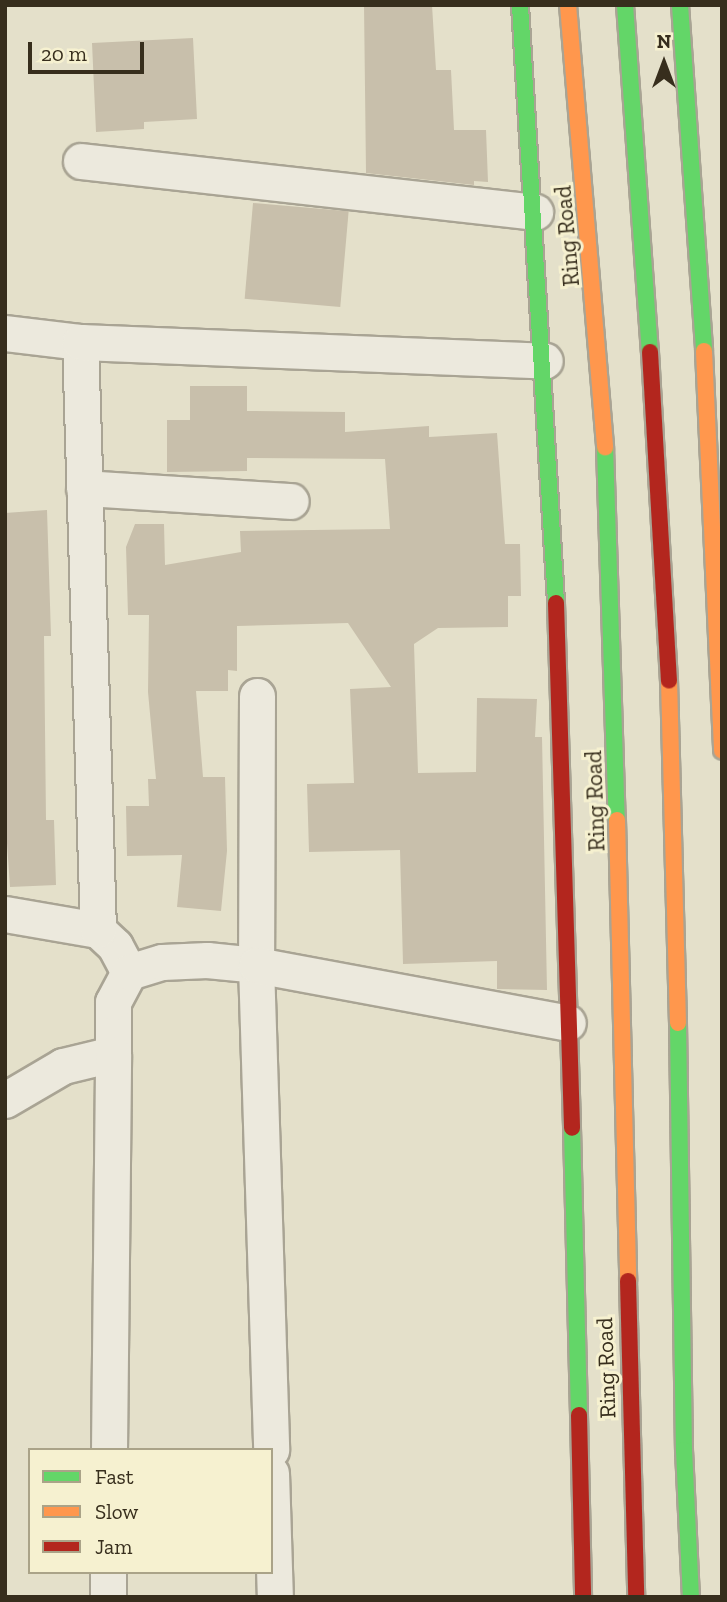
<!DOCTYPE html>
<style>
body{margin:0}
#map{position:relative;width:727px;height:1602px;overflow:hidden;background:#e4e0ca;font-family:"Zilla Slab",serif}
div>[style]{position:absolute}
[style*='--x']{left:calc(var(--x)*1px);top:calc(var(--y)*1px);width:calc(var(--w)*1px);rotate:calc(var(--a)*1deg)}
.building>*{inset:0;background:#c8bfab;transform-origin:0 0}
.roads{filter:drop-shadow(2px 0 #a9a494) drop-shadow(-2px 0 #a9a494) drop-shadow(0 2px #a9a494) drop-shadow(0 -2px #a9a494)}
.street>*{height:35px;margin:-17.5px;padding:0 17.5px;transform-origin:17.5px;border-radius:17.5px;background:#ece9dd}
.fast>*{height:16px;margin:-8px;padding:0 8px;transform-origin:8px;border-radius:8px;background:#63d668}
.slow>*{height:16px;margin:-8px;padding:0 8px;transform-origin:8px;border-radius:8px;background:#ff974d}
.jam>*{height:16px;margin:-8px;padding:0 8px;transform-origin:8px;border-radius:8px;background:#b3261e}
span{translate:-50% -50%;white-space:nowrap;text-align:center;line-height:1.15;-webkit-text-stroke:6px #f6f1d0;paint-order:stroke}
.street-label{font-size:23px;color:#372e1d}
.frame{position:absolute;inset:0;border:7px solid #372e1d;pointer-events:none}
.legend{position:absolute;left:28px;top:1448px;width:245px;height:126px;box-sizing:border-box;background:#f6f1d0;border:2px solid #aaa388;margin:0;padding:9px 12px;list-style:none;font-size:21px;color:#372e1d}
.legend li{display:flex;align-items:center;gap:14px;height:35px}
.legend b{width:35px;border:2px solid #aaa388}
.north{position:absolute;left:629px;top:28px;width:70px;height:70px;-webkit-text-stroke:5px #f6f1d0;paint-order:stroke;rotate:0deg;font-size:19px;font-weight:700;line-height:28px;text-align:center;color:#372e1d}
.north::after{content:'';display:block;margin:auto;width:24px;height:32px;background:#372e1d;clip-path:polygon(50% 0,100% 100%,50% 72%,0 100%)}
.scale{position:absolute;left:28px;top:42px;width:116px;height:32px;box-sizing:border-box;border:4px solid #372e1d;border-top:0;padding-left:9px;font-size:21px;line-height:24px;white-space:nowrap;color:#372e1d;-webkit-text-stroke:5px #f6f1d0;paint-order:stroke}
</style>
<div id="map">
<div class="building">
<i style="clip-path:polygon(364px 5px,432px 5px,436px 70px,451px 70px,454px 130px,486px 130px,488px 182px,474px 181px,474px 185px,366px 173px)"></i>
<i style="clip-path:polygon(193px 38px,197px 119px,144px 122px,144px 129px,96px 132px,92px 43px)"></i>
<i style="left:253px;top:203px;width:96px;height:96px;rotate:5deg"></i>
<i style="clip-path:polygon(190px 386px,247px 386px,247px 411px,345px 412px,345px 432px,429px 426px,429px 437px,497px 433px,505px 544px,520px 544px,521px 596px,508px 596px,508px 627px,438px 628px,414px 644px,418px 773px,476px 772px,477px 698px,537px 699px,535px 737px,542px 737px,547px 990px,497px 989px,497px 961px,403px 964px,400px 850px,309px 852px,307px 784px,354px 783px,350px 689px,391px 687px,348px 623px,237px 626px,237px 671px,228px 670px,228px 691px,196px 691px,203px 777px,225px 777px,227px 851px,221px 911px,177px 907px,182px 855px,127px 856px,126px 806px,149px 806px,148px 779px,156px 779px,148px 692px,149px 615px,128px 615px,126px 547px,135px 524px,164px 524px,165px 565px,241px 552px,240px 531px,390px 529px,385px 459px,247px 458px,247px 471px,167px 472px,167px 420px,190px 420px)"></i>
<i style="clip-path:polygon(47px 510px,51px 636px,44px 636px,46px 820px,54px 820px,56px 885px,10px 887px,5px 814px,5px 513px)"></i>
</div>
<div class="roads">
<div class="street">
<i style="--x:81;--y:161;--w:457;--a:6.4"></i>
<i style="--x:5;--y:333;--w:76;--a:6.8"></i>
<i style="--x:84;--y:488;--w:207;--a:3.6"></i>
<i style="--x:257;--y:696;--w:269;--a:90.2"></i>
<i style="--x:256;--y:965;--w:485;--a:88.2"></i>
<i style="--x:5;--y:914;--w:94;--a:9.8"></i>
<i style="--x:98;--y:930;--w:23;--a:43"></i>
<i style="--x:115;--y:946;--w:30;--a:62"></i>
<i style="--x:98;--y:930;--w:588;--a:-91.75"></i>
<i style="--x:80;--y:342;--w:465;--a:2.3"></i>
<i style="--x:5;--y:1100;--w:67;--a:-30.4"></i>
<i style="--x:63;--y:1066;--w:51;--a:-13.5"></i>
<i style="--x:113;--y:1054;--w:52;--a:-90"></i>
<i style="--x:113;--y:1002;--w:34;--a:-62"></i>
<i style="--x:129;--y:972;--w:34;--a:-17"></i>
<i style="--x:162;--y:962;--w:45;--a:-2.5"></i>
<i style="--x:207;--y:960;--w:49;--a:5.8"></i>
<i style="--x:256;--y:965;--w:317;--a:10.5"></i>
<i style="--x:109;--y:1450;--w:396;--a:-89.4"></i>
<i style="--x:271;--y:1473;--w:124;--a:88.2"></i>
<i style="--x:108;--y:1597;--w:25;--a:-90"></i>
</div>
<div class="fast">
<i style="--x:520;--y:5;--w:599;--a:86.55"></i>
<i style="--x:625;--y:5;--w:348;--a:85.9"></i>
<i style="--x:680;--y:5;--w:347;--a:86"></i>
<i style="--x:605;--y:447;--w:373;--a:88.2"></i>
<i style="--x:678;--y:1023;--w:427;--a:89.2"></i>
<i style="--x:684;--y:1450;--w:147;--a:87.3"></i>
<i style="--x:572;--y:1128;--w:287;--a:88.6"></i>
</div>
<div class="slow">
<i style="--x:568;--y:5;--w:444;--a:85.2"></i>
<i style="--x:704;--y:351;--w:400;--a:87.4"></i>
<i style="--x:669;--y:680;--w:343;--a:88.5"></i>
<i style="--x:617;--y:820;--w:461;--a:88.6"></i>
</div>
<div class="jam">
<i style="--x:650;--y:352;--w:329;--a:86.7"></i>
<i style="--x:556;--y:603;--w:525;--a:88.25"></i>
<i style="--x:628;--y:1281;--w:316;--a:88.5"></i>
<i style="--x:579;--y:1415;--w:182;--a:88.7"></i>
</div>
</div>
<div class="street-label">
<span style="left:567px;top:236px;rotate:-95deg">Ring Road</span>
<span style="left:595px;top:801px;rotate:-92deg">Ring Road</span>
<span style="left:606px;top:1368px;rotate:-92deg">Ring Road</span>
</div>
<div class="frame"></div>
<ul class="legend">
<li><b style="height:9px;background:#63d668"></b>Fast</li>
<li><b style="height:9px;background:#ff974d"></b>Slow</li>
<li><b style="height:9px;background:#b3261e"></b>Jam</li>
</ul>
<div class="north">N</div>
<div class="scale">20 m</div>
</div>
